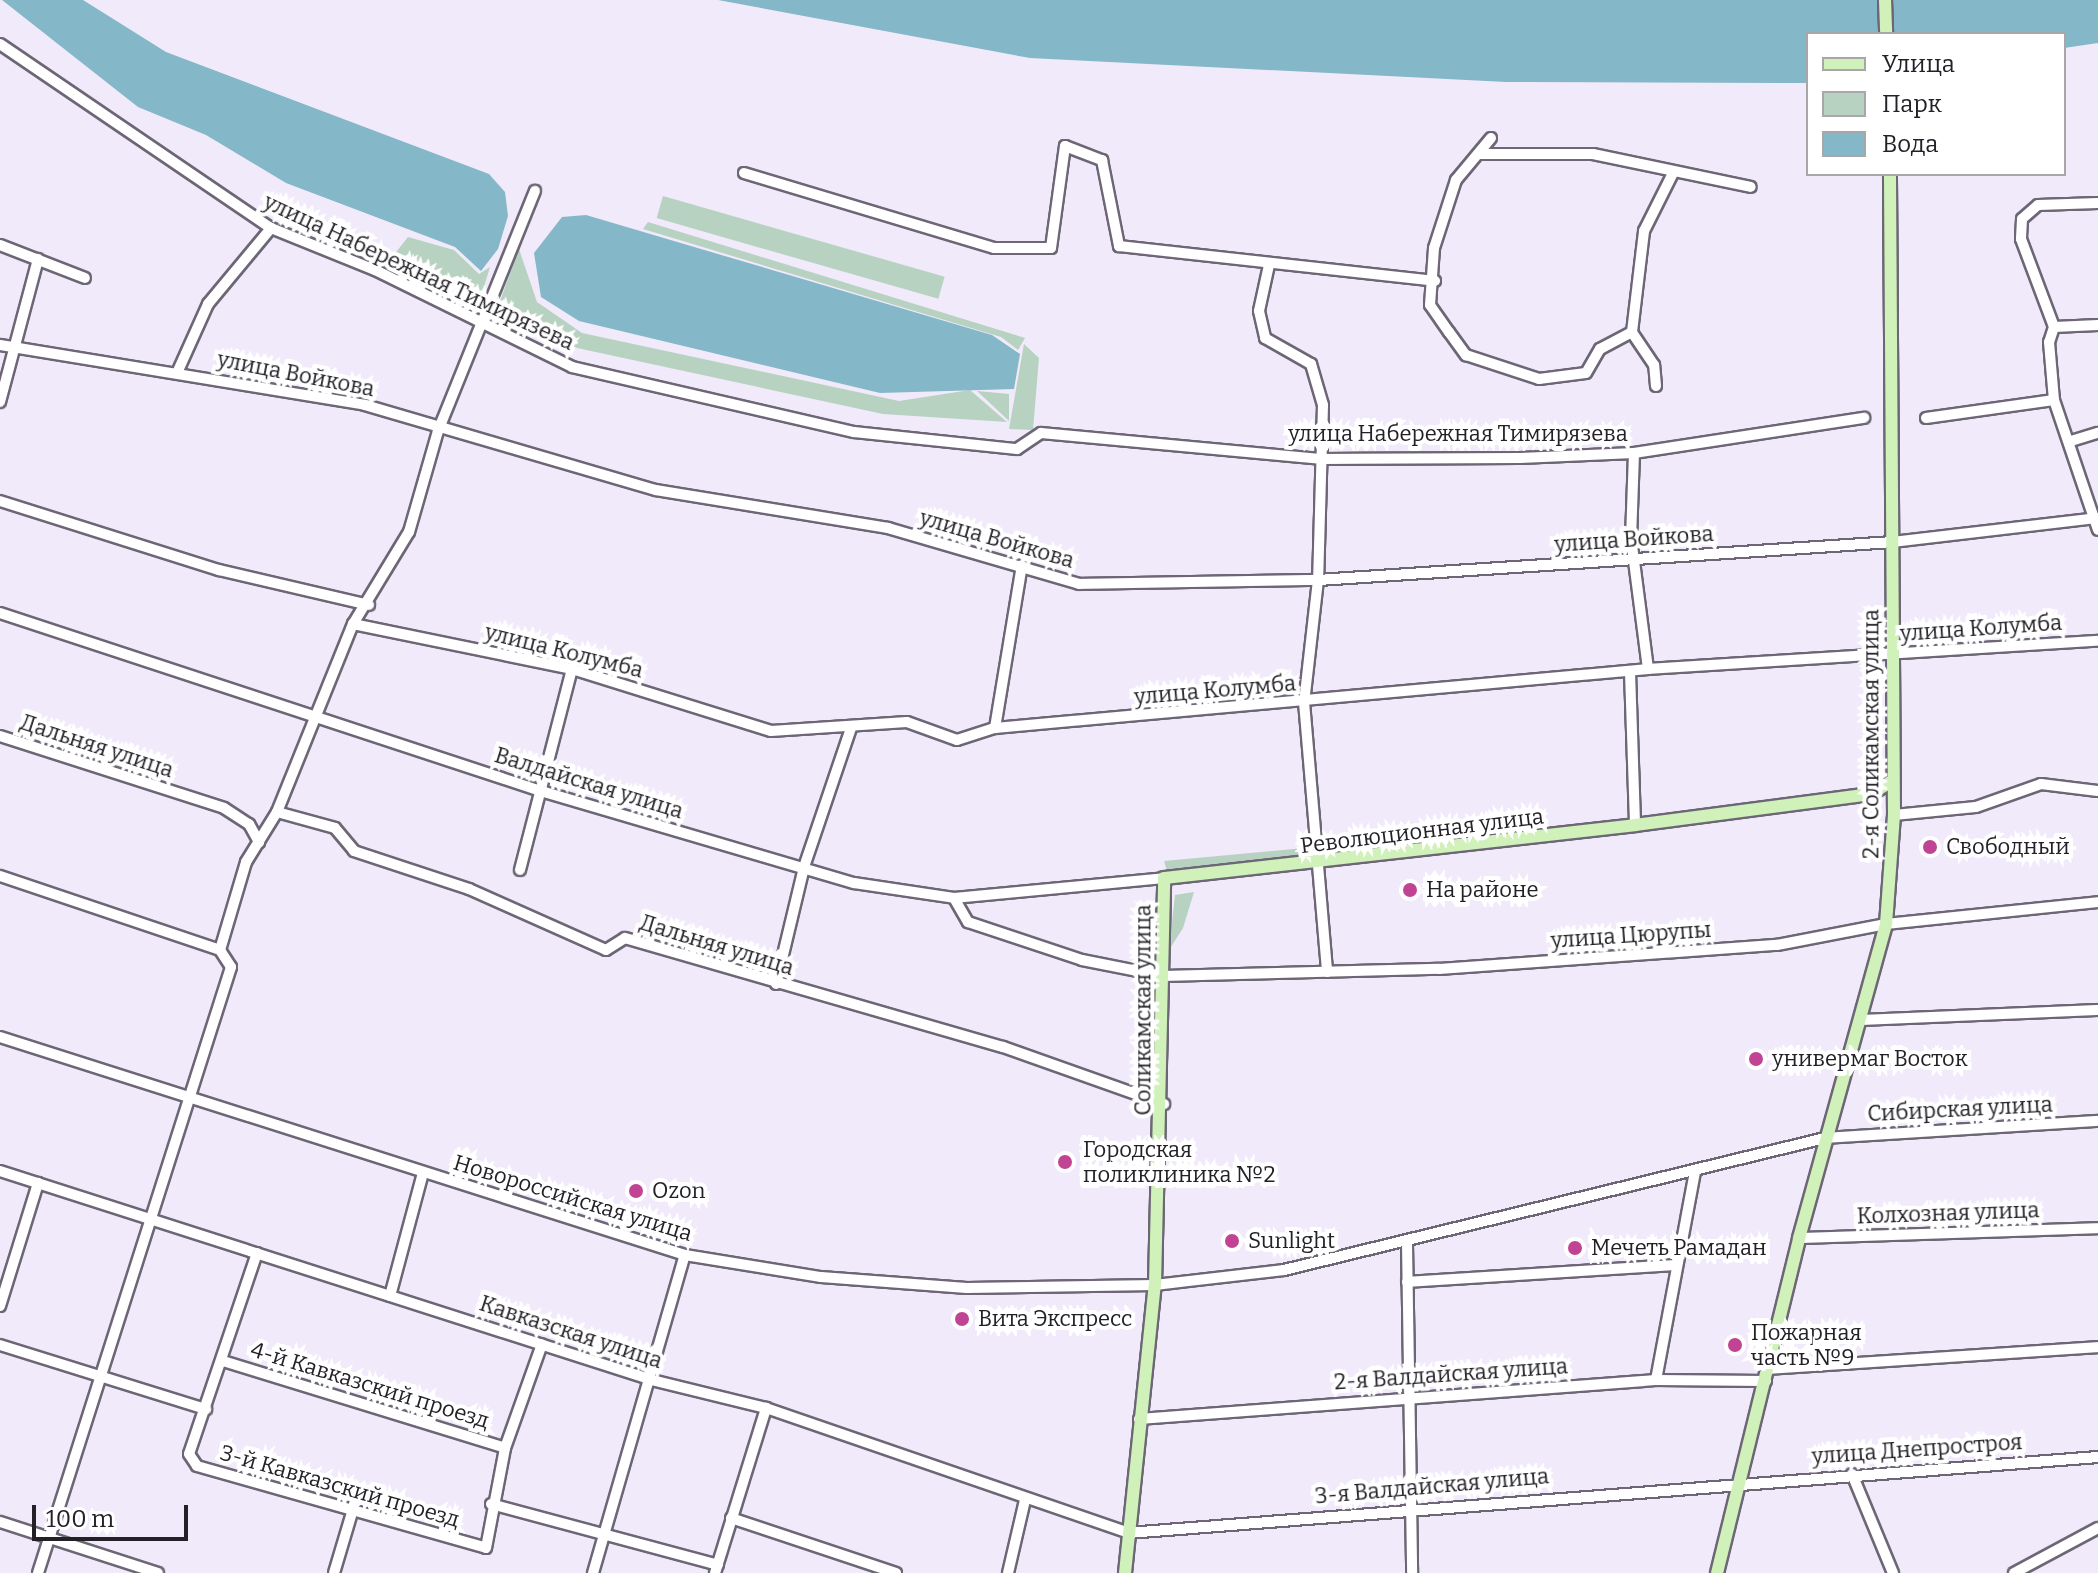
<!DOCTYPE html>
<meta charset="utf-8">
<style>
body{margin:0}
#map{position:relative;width:2098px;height:1573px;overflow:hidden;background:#f1eafb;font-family:Bitter,serif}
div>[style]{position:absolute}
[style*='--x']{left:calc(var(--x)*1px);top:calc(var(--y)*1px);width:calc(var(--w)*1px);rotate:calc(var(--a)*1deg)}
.green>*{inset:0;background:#b8d2c1;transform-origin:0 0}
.water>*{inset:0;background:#84b7c7}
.roads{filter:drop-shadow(2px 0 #6c6675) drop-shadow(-2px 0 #6c6675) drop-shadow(0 2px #6c6675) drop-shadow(0 -2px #6c6675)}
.minor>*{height:10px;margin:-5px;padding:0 5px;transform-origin:5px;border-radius:5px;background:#fff}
.major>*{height:12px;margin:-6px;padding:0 6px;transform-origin:6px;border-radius:6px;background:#d0f1b9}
.dots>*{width:22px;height:22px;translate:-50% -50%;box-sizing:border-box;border:4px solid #fff;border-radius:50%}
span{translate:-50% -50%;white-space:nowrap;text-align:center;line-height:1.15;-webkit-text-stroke:8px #fff;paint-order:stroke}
.street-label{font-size:22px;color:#232027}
.poi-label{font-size:22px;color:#232027}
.left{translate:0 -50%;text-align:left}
.legend{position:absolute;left:1806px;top:32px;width:260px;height:144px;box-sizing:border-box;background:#fff;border:2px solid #a7a6a9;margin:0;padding:10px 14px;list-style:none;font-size:24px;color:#232027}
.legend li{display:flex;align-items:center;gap:16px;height:40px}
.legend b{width:40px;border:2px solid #a7a6a9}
.scale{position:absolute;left:32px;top:1505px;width:156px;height:36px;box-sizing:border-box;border:4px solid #232027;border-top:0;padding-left:10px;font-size:24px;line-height:28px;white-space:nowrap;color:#232027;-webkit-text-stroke:6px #fff;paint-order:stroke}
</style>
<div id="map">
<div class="green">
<i style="left:663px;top:196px;width:293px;height:23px;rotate:16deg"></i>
<i style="clip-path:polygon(648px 222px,1025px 338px,1018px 350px,1001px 337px,643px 229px)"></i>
<i style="clip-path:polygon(408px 237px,454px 250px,479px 274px,490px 267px,480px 300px,385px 266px)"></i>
<i style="clip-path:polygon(519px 249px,537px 302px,582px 333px,899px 401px,970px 390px,1007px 422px,883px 414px,577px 348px,497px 309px)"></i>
<i style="clip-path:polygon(1024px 344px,1039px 358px,1033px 430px,1009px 429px)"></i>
<i style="clip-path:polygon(977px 391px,1009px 394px,1009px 421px)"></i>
<i style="clip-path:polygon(1304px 848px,1304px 856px,1167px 871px,1164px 861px)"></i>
<i style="clip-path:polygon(1194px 892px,1183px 928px,1169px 950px,1175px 895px)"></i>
</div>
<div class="water">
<i style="clip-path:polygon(2px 0,83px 0,166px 52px,489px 174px,505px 192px,508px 216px,498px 249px,481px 271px,455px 247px,286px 183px,206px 135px,138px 107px)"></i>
<i style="clip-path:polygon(718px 0,2098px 0,2098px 43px,2064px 48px,2064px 34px,1808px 34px,1808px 83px,1506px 82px,1030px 58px)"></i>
<i style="clip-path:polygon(586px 215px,992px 335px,1020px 354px,1014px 389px,880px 393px,579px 321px,541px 297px,534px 253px,562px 217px)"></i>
</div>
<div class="roads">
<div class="minor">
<i style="--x:0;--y:44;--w:328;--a:34.2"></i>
<i style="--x:271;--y:228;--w:112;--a:22"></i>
<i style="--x:375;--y:270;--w:220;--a:26.2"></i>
<i style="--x:572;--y:367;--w:289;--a:13"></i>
<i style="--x:854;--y:432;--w:164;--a:6"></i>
<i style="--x:1017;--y:449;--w:29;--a:-34"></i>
<i style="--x:1041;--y:433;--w:283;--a:5.3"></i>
<i style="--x:1323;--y:459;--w:197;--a:-0.3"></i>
<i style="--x:1520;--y:458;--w:114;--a:-2.5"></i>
<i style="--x:1634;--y:453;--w:233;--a:-8.7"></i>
<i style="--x:1491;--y:138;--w:55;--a:129.8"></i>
<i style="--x:1456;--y:180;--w:71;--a:107.9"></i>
<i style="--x:1434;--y:248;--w:57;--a:94"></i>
<i style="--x:1430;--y:305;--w:33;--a:55"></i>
<i style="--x:1449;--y:332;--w:29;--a:54"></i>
<i style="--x:1466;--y:355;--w:77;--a:18.2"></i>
<i style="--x:1539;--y:379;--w:47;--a:-7.3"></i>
<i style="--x:1586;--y:373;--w:28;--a:-60"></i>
<i style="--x:1600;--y:349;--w:36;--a:-28"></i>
<i style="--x:1478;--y:154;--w:115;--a:0"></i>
<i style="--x:1593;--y:154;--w:161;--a:11.8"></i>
<i style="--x:744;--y:173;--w:261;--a:16.7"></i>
<i style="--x:994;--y:248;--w:57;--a:0"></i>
<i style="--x:1051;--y:248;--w:103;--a:-82.2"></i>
<i style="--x:1065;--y:146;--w:40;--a:21"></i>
<i style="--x:1102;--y:160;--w:88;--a:78.8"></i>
<i style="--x:1119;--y:246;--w:318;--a:6.3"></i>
<i style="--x:2098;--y:203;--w:60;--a:178.1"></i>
<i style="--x:2038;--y:205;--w:21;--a:139"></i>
<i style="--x:2022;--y:219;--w:20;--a:93"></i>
<i style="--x:2021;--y:239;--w:94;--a:69.4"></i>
<i style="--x:2054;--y:327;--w:16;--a:108"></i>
<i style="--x:2049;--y:342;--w:58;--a:85.1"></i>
<i style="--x:2054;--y:400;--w:137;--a:71.3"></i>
<i style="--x:0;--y:245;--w:91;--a:21.2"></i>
<i style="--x:1269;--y:265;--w:47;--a:102.3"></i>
<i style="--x:1259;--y:311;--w:28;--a:77"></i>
<i style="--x:1265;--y:338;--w:53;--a:29.5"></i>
<i style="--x:1311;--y:364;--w:43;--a:73.7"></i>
<i style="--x:1323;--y:405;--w:175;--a:91.6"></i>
<i style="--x:1318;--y:580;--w:123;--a:96.5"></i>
<i style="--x:1304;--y:702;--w:271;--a:85.1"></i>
<i style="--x:2054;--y:327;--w:44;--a:-2.6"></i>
<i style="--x:0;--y:345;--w:370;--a:9.3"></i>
<i style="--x:365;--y:405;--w:303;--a:16.3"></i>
<i style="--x:656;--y:490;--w:235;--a:9.3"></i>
<i style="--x:888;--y:528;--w:199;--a:16.3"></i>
<i style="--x:1079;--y:584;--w:239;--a:-1"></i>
<i style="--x:1318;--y:580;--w:576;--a:-3.78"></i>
<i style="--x:1893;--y:542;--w:206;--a:-6.7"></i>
<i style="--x:177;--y:373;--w:76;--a:-65.8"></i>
<i style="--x:208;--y:304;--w:99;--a:-50.3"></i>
<i style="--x:1656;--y:386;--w:21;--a:-95"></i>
<i style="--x:1654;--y:365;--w:40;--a:-124"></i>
<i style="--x:1632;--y:332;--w:102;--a:-83.2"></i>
<i style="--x:1644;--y:231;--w:65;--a:-63.4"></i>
<i style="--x:0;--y:402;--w:148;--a:-75.1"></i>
<i style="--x:1926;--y:418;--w:129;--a:-8"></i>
<i style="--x:2071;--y:441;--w:28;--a:-17"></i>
<i style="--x:1634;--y:453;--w:85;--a:92"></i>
<i style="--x:1631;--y:538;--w:132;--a:82.6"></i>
<i style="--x:0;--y:501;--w:230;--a:17.5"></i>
<i style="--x:219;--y:570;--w:154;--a:13.1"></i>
<i style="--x:0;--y:613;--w:570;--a:18.21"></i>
<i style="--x:541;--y:791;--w:326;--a:16.4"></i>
<i style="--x:854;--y:883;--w:101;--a:8.5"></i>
<i style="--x:954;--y:898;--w:28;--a:60"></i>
<i style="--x:968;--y:922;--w:120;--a:18.4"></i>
<i style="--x:1082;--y:960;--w:83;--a:11.2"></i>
<i style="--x:1163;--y:976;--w:276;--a:-1.5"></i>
<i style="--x:1439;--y:969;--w:339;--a:-4.1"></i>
<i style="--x:1777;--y:945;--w:111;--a:-10.9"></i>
<i style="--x:1886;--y:924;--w:213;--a:-5.9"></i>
<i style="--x:353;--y:624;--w:224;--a:11.6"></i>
<i style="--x:572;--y:669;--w:208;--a:17.3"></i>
<i style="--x:771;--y:731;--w:136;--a:-3.8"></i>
<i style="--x:907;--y:722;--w:53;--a:19.8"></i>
<i style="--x:957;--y:740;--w:40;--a:-18"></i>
<i style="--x:995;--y:728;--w:656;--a:-5.16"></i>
<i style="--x:1648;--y:669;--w:451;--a:-3.6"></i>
<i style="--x:1630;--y:672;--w:153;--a:88.1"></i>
<i style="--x:995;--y:728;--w:165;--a:-80.6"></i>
<i style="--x:0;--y:736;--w:235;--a:17.8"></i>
<i style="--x:224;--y:808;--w:30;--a:33"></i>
<i style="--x:249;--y:824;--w:21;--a:61"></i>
<i style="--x:277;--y:812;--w:60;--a:15.4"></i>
<i style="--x:335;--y:828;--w:30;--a:50"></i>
<i style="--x:354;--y:851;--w:121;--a:18.3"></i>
<i style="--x:469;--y:889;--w:150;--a:24"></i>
<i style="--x:606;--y:950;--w:22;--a:-32"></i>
<i style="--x:625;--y:938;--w:393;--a:16.1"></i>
<i style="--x:1003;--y:1047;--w:171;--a:19.5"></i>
<i style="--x:1894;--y:815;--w:82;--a:-5.6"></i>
<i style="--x:1976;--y:807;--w:69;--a:-19.5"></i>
<i style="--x:2041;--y:784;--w:57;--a:7"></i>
<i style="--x:520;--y:870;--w:208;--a:-75.5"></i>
<i style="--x:0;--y:876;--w:232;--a:18.6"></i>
<i style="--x:954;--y:898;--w:211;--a:-5.4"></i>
<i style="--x:776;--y:984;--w:120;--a:-76.5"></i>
<i style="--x:804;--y:867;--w:147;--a:-71.3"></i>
<i style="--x:1860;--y:1020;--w:238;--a:-2.4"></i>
<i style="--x:0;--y:1037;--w:719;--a:17.65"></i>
<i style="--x:685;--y:1255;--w:138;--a:9.2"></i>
<i style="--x:821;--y:1277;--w:146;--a:4.3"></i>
<i style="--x:967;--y:1288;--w:188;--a:-0.9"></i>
<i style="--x:1155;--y:1285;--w:130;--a:-6.6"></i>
<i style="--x:1284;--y:1270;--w:557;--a:-13.71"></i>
<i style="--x:1825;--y:1138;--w:274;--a:-3.6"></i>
<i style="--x:0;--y:1171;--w:685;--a:17.77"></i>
<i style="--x:652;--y:1380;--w:117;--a:13.8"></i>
<i style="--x:766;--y:1408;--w:383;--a:19"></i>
<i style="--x:1128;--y:1533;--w:973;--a:-4.48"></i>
<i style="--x:1799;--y:1238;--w:299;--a:-1.9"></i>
<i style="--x:1407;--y:1244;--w:329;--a:89.1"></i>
<i style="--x:257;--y:1253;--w:212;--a:108.7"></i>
<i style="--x:189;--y:1454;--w:14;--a:56"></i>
<i style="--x:197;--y:1466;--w:300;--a:15.8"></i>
<i style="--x:486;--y:1548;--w:102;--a:-79.2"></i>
<i style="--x:505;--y:1448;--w:110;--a:-70.4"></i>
<i style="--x:1407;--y:1282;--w:268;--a:-3.6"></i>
<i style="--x:390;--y:1296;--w:127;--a:-75"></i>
<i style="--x:0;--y:1306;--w:129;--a:-72.8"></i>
<i style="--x:0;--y:1345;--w:216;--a:17.3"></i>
<i style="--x:223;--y:1361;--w:295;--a:17.1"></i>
<i style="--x:1768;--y:1369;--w:331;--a:-3.8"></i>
<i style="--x:1656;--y:1380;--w:213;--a:-79.4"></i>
<i style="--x:1139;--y:1419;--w:518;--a:-4.31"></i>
<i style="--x:1656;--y:1380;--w:110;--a:0.5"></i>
<i style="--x:1852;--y:1474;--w:107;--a:67.5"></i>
<i style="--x:491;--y:1504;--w:235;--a:15"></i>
<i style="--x:731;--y:1518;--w:174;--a:18.4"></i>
<i style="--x:0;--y:1522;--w:166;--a:17.9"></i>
<i style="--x:38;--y:1573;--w:636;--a:-72.33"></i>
<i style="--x:231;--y:967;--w:20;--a:-123"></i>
<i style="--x:220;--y:950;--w:92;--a:-73.5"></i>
<i style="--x:246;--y:862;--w:59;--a:-58.2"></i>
<i style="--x:277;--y:812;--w:203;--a:-68"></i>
<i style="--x:353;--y:624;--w:108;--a:-58.7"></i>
<i style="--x:409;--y:532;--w:105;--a:-74"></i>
<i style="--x:438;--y:431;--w:259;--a:-68"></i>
<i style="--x:334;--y:1573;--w:70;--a:-73.4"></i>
<i style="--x:593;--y:1573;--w:331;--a:-73.9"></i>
<i style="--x:715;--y:1573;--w:173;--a:-72.8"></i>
<i style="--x:1008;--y:1573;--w:75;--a:-76.9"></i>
<i style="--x:2014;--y:1573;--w:95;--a:-28.2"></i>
</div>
<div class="major">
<i style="--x:1885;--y:0;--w:34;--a:88"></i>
<i style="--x:1125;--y:1573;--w:290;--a:-84.1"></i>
<i style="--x:1155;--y:1285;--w:407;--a:-88.7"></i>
<i style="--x:1164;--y:878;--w:474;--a:-6.4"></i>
<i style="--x:1635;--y:825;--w:238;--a:-7.5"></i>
<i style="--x:1871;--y:794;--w:22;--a:-32"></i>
<i style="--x:1717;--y:1573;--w:345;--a:-76.2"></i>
<i style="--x:1799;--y:1238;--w:326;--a:-74.5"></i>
<i style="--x:1886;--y:924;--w:109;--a:-85.8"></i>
<i style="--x:1894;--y:815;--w:641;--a:-90.36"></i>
</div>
</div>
<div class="dots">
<i style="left:1930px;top:847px;background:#c04493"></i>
<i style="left:1410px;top:890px;background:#c04493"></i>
<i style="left:1756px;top:1059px;background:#c04493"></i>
<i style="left:1065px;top:1162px;background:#c04493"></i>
<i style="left:636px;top:1191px;background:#c04493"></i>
<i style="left:1232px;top:1241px;background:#c04493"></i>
<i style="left:1575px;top:1248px;background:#c04493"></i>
<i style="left:962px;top:1319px;background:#c04493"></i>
<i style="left:1735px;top:1345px;background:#c04493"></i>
</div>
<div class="street-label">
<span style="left:419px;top:272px;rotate:25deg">улица Набережная Тимирязева</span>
<span style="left:296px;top:374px;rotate:11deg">улица Войкова</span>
<span style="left:1458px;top:434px">улица Набережная Тимирязева</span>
<span style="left:997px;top:539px;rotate:16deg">улица Войкова</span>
<span style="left:1634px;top:539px;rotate:-4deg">улица Войкова</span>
<span style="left:1981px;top:628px;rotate:-4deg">улица Колумба</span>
<span style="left:564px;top:651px;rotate:14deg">улица Колумба</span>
<span style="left:1215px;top:690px;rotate:-5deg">улица Колумба</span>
<span style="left:1871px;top:734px;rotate:-90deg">2-я Соликамская улица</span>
<span style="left:97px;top:746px;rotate:18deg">Дальняя улица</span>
<span style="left:589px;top:783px;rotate:17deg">Валдайская улица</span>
<span style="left:1422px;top:831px;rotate:-7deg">Революционная улица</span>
<span style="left:1631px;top:935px;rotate:-4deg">улица Цюрупы</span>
<span style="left:717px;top:945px;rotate:17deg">Дальняя улица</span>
<span style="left:1143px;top:1010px;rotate:-90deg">Соликамская улица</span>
<span style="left:1960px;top:1109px;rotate:-3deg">Сибирская улица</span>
<span style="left:573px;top:1198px;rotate:17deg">Новороссийская улица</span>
<span style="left:1948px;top:1213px;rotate:-2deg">Колхозная улица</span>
<span style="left:571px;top:1332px;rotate:18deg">Кавказская улица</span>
<span style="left:1451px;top:1374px;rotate:-4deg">2-я Валдайская улица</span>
<span style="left:370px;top:1385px;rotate:17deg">4-й Кавказский проезд</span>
<span style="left:1917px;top:1449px;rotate:-4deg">улица Днепростроя</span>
<span style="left:340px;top:1486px;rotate:16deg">3-й Кавказский проезд</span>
<span style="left:1432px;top:1486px;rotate:-5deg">3-я Валдайская улица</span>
</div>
<div class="poi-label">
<span class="left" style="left:1946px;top:847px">Свободный</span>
<span class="left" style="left:1426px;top:890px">На районе</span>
<span class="left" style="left:1772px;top:1059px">универмаг Восток</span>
<span class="left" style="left:1083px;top:1162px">Городская<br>поликлиника №2</span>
<span class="left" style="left:652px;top:1191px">Ozon</span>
<span class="left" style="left:1248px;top:1241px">Sunlight</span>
<span class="left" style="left:1591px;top:1248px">Мечеть Рамадан</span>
<span class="left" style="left:978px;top:1319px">Вита Экспресс</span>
<span class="left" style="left:1751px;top:1345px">Пожарная<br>часть №9</span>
</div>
<ul class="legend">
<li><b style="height:10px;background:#d0f1b9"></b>Улица</li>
<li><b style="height:22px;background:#b8d2c1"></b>Парк</li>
<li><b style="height:22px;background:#84b7c7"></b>Вода</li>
</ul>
<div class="scale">100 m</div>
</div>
